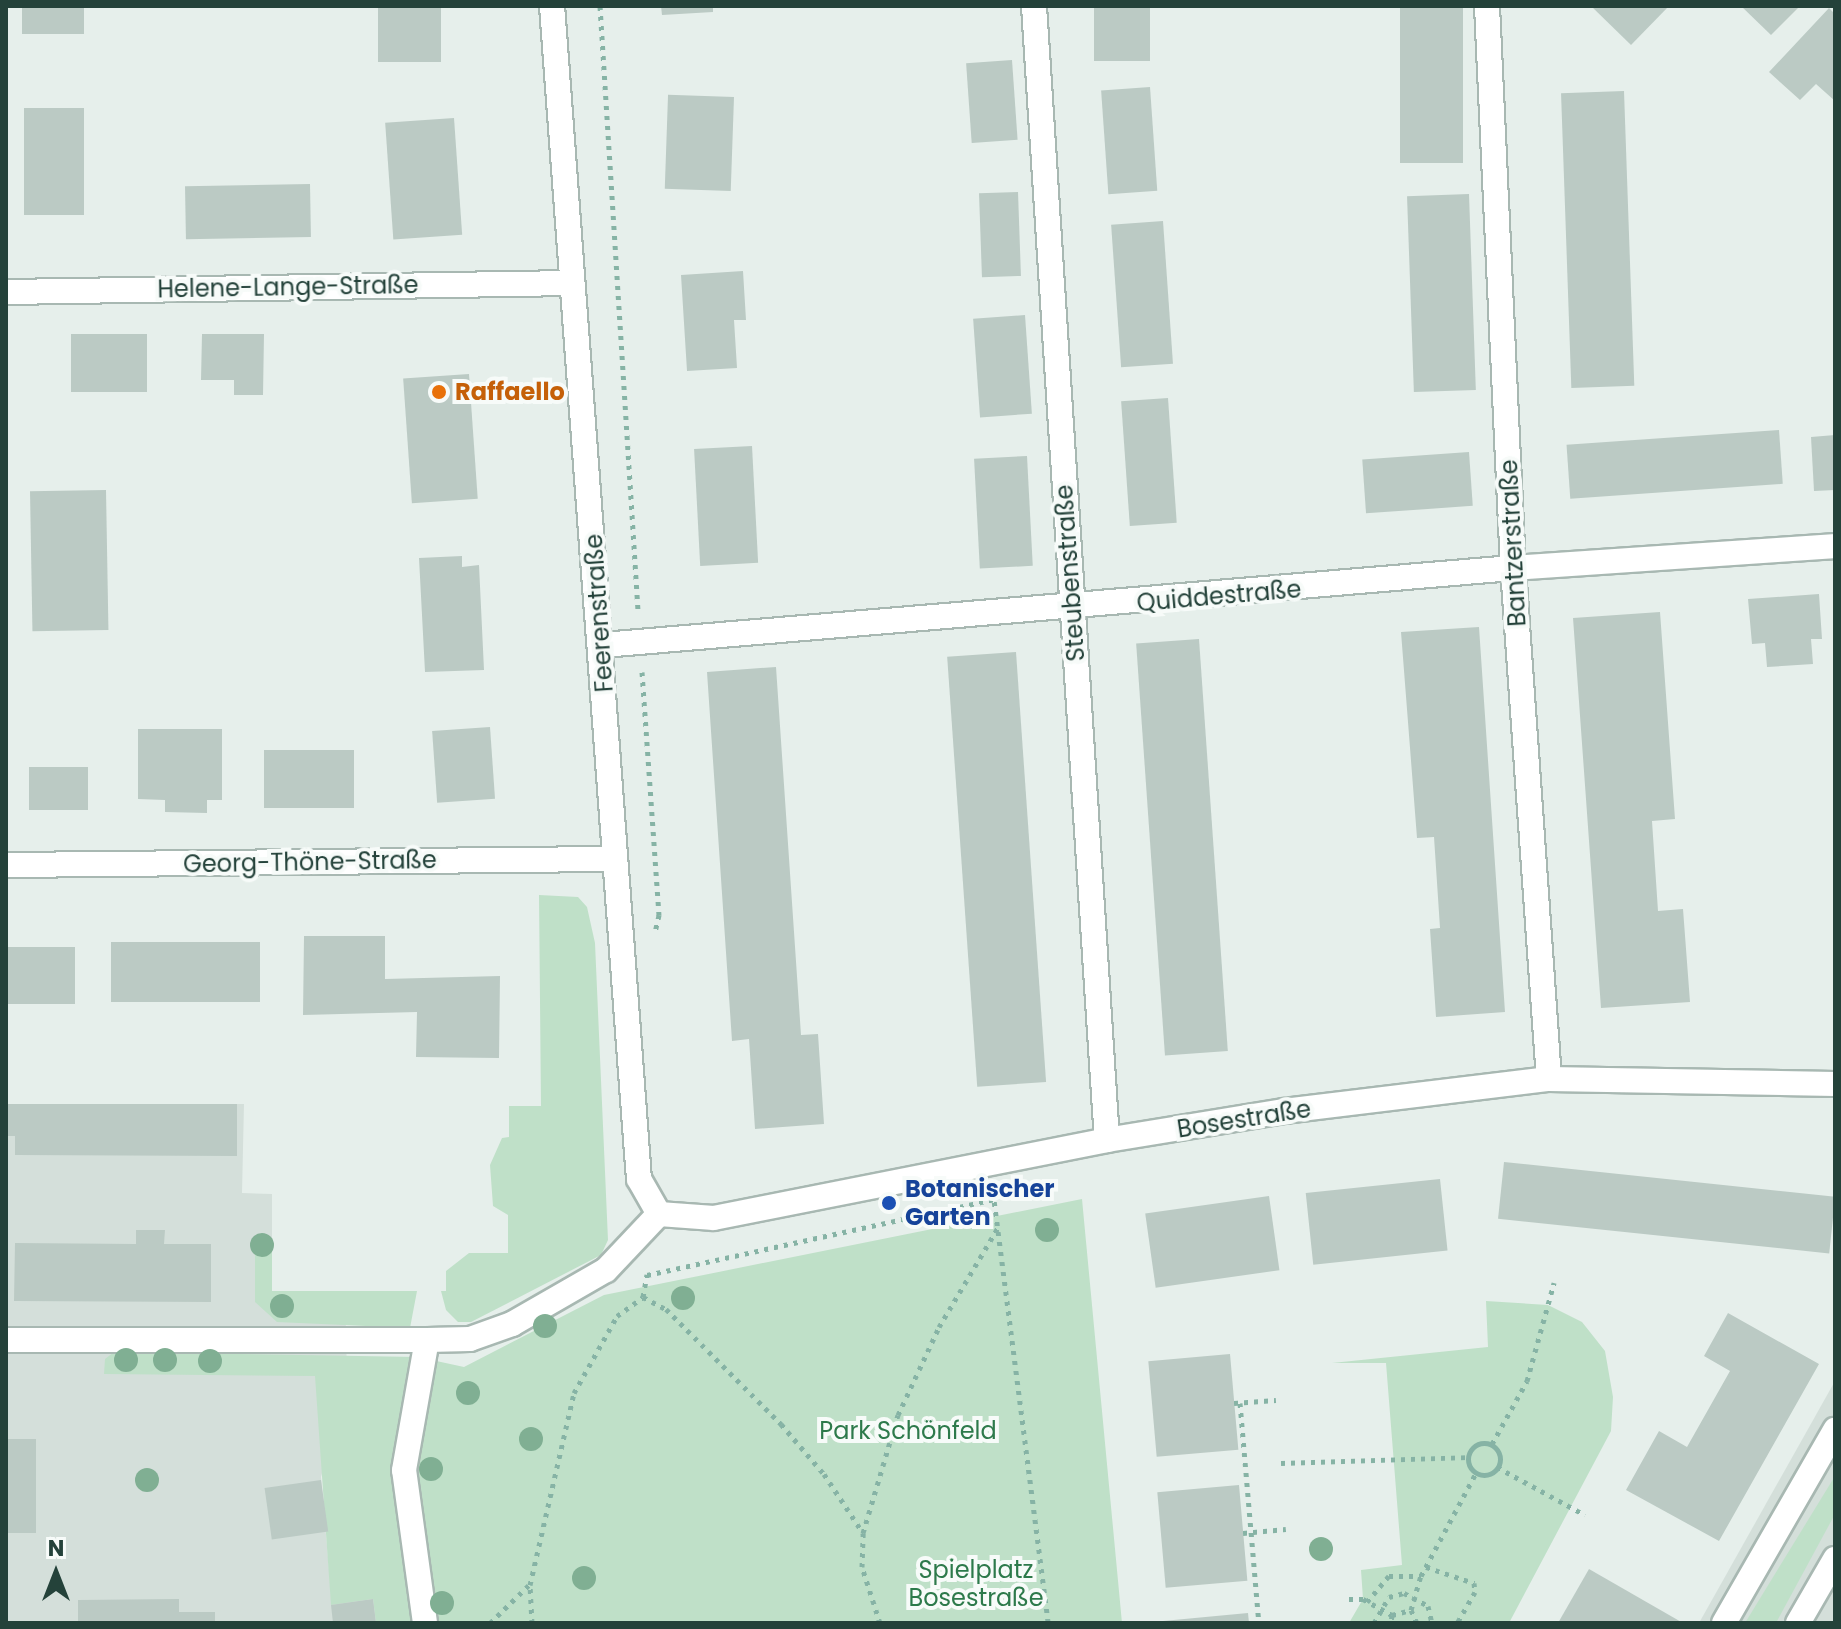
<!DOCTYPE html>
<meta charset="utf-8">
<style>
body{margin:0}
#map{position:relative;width:1841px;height:1629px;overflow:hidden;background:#e6efeb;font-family:Poppins,sans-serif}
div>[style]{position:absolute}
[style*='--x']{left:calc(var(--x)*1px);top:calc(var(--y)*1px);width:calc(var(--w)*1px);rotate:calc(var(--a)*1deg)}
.built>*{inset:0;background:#d4dfda}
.green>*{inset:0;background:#bfe0c8}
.building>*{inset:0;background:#bbcac4;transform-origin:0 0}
.path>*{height:5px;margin-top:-2.5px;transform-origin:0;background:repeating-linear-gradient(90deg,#86b3a5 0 4px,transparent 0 10px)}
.path>.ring{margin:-2.5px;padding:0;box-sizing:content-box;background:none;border:5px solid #86b3a5;border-radius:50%}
.roads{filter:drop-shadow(2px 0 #a8b8b2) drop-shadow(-2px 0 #a8b8b2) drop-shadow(0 2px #a8b8b2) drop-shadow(0 -2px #a8b8b2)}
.minor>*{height:24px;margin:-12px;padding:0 12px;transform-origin:12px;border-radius:12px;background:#fff}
.trees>*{width:24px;height:24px;margin:-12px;border-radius:50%;background:#80af93}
.dots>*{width:22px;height:22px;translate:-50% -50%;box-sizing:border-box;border:4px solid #f7fbf9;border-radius:50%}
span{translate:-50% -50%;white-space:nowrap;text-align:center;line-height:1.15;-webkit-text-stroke:8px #f7fbf9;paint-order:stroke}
.street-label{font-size:24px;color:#24423a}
.food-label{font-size:24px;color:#c56008;font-weight:700}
.left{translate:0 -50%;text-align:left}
.transit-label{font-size:24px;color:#164399;font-weight:700}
.park-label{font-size:24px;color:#2d7a4b}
.frame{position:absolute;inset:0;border:8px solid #24423a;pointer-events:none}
.north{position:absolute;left:16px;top:1533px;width:80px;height:80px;-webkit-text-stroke:6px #f7fbf9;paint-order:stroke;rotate:0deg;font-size:22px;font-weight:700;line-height:32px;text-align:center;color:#24423a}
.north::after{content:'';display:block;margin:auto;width:28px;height:36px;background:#24423a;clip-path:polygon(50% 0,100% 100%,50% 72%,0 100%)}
</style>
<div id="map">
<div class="built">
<i style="clip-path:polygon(6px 1104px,244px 1104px,242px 1193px,272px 1194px,272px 1291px,345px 1292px,347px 1376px,321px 1477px,332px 1604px,373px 1599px,376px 1623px,6px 1623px)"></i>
<i style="clip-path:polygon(1835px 1381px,1835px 1623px,1699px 1623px)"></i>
</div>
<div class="green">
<i style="clip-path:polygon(539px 895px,578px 897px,587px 907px,595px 943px,608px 1240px,601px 1255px,471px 1322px,458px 1322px,446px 1310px,441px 1291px,446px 1291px,446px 1271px,469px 1253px,508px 1253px,508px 1215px,493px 1206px,490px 1165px,502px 1138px,509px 1137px,509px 1106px,541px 1106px)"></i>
<i style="clip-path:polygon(1082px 1199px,1122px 1623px,376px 1623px,373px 1599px,331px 1605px,315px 1376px,104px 1374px,105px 1359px,114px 1352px,418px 1357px,464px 1367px,604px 1295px)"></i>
<i style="clip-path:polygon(272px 1239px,272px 1291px,417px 1291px,410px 1328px,277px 1322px,255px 1302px,255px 1241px)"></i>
<i style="clip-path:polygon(1486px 1301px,1548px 1305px,1582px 1322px,1605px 1351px,1613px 1397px,1611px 1431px,1509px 1623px,1349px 1623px,1363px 1599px,1361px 1570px,1402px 1565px,1386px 1363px,1332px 1363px,1488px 1347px)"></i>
<i style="clip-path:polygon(1835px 1476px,1835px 1514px,1776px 1623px,1745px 1623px)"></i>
</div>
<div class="building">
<i style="left:22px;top:6px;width:62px;height:28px"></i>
<i style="left:378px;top:6px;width:63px;height:56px"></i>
<i style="clip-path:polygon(661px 6px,713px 6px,713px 12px,662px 15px)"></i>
<i style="left:1094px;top:6px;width:56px;height:55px"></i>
<i style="left:1400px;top:6px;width:63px;height:157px"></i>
<i style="clip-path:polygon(1591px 6px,1669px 6px,1631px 45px)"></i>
<i style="clip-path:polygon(1741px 6px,1800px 6px,1771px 35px)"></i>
<i style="clip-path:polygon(1829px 8px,1835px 14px,1835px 101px,1816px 84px,1800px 100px,1769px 72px)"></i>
<i style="left:1012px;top:60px;width:80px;height:46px;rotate:86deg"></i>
<i style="left:1150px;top:87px;width:104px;height:49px;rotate:86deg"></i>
<i style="left:1624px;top:91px;width:295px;height:63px;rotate:88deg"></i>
<i style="left:734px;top:97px;width:94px;height:66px;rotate:92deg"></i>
<i style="left:24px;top:108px;width:60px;height:107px"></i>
<i style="left:454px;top:118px;width:117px;height:69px;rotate:86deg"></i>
<i style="left:310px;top:184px;width:53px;height:125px;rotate:89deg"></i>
<i style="left:1018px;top:192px;width:84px;height:39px;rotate:88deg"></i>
<i style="left:1469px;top:194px;width:196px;height:62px;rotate:88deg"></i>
<i style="left:1163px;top:221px;width:143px;height:52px;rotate:86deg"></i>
<i style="clip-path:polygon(743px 271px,746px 320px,734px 320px,737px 368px,687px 371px,681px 275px)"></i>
<i style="left:1025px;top:315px;width:99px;height:52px;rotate:86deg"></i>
<i style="left:147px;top:334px;width:58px;height:76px;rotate:90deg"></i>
<i style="clip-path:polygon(202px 334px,264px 334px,263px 395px,234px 395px,234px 380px,201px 380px)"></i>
<i style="left:469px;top:374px;width:125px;height:66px;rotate:86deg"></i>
<i style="left:1168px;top:398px;width:125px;height:47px;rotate:86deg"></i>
<i style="left:1779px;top:430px;width:54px;height:213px;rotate:86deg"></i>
<i style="clip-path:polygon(1835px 435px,1835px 490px,1814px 491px,1811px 437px)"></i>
<i style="left:752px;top:446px;width:117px;height:58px;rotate:87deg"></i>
<i style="left:1469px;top:452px;width:54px;height:107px;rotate:86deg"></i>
<i style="left:1027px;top:456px;width:110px;height:53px;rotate:87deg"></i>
<i style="left:106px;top:490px;width:140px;height:76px;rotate:89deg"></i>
<i style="clip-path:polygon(462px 556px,462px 567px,479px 565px,484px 670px,425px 672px,419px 558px)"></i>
<i style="clip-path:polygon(1819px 594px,1822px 639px,1811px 639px,1813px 664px,1767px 667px,1765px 643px,1752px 644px,1748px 599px)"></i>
<i style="clip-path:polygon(1660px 612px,1675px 819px,1652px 821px,1658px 911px,1683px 909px,1690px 1002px,1601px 1008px,1573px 618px)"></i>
<i style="clip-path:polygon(1479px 627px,1505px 1012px,1436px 1017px,1430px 929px,1440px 928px,1434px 837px,1417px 838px,1401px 632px)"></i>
<i style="left:1199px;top:639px;width:413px;height:63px;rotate:86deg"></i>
<i style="left:1016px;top:652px;width:431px;height:69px;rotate:86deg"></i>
<i style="clip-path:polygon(776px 667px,801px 1035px,818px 1034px,824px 1124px,755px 1129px,749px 1039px,732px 1041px,707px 672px)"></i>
<i style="left:490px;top:727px;width:72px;height:58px;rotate:86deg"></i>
<i style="clip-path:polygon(138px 729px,222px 729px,222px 800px,207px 800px,207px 813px,165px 812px,165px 800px,138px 799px)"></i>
<i style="left:264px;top:750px;width:90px;height:58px"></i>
<i style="left:29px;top:767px;width:59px;height:43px"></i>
<i style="clip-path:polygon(304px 936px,385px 936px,385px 979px,500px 976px,499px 1058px,416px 1057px,417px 1012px,303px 1015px)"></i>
<i style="left:111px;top:942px;width:149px;height:60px"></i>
<i style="left:6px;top:947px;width:69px;height:57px"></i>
<i style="clip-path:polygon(6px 1104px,237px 1104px,237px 1156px,15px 1155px,15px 1136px,6px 1136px)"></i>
<i style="left:1504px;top:1162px;width:333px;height:57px;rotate:6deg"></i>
<i style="left:1440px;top:1179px;width:72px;height:135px;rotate:84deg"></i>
<i style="left:1269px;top:1196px;width:75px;height:125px;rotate:82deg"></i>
<i style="clip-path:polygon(136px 1230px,165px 1230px,164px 1244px,211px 1244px,211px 1302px,14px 1301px,15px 1243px,136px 1244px)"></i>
<i style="clip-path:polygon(1728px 1313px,1819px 1364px,1719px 1541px,1626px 1490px,1659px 1431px,1687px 1447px,1730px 1371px,1704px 1356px)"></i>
<i style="left:1230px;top:1354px;width:96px;height:82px;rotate:85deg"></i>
<i style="left:6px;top:1439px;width:30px;height:94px"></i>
<i style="left:321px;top:1480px;width:52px;height:57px;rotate:82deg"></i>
<i style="left:1239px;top:1485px;width:96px;height:82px;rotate:85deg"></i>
<i style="clip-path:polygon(1589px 1569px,1683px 1623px,1558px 1623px)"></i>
<i style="clip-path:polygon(179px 1599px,179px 1612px,215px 1612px,215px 1623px,78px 1623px,78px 1600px)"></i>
<i style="clip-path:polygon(373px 1599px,376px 1623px,333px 1623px,331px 1605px)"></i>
<i style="clip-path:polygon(1248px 1613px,1249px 1623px,1163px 1623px,1163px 1621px)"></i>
</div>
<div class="path">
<i style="--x:600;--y:6;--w:605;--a:86.4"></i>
<i style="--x:642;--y:672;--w:244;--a:86"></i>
<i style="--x:659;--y:915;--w:18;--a:103"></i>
<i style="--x:993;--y:1192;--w:434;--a:82.7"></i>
<i style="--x:647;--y:1275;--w:356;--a:-12.3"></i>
<i style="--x:643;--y:1297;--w:23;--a:-80"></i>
<i style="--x:1234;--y:1403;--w:42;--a:-4.1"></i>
<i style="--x:1240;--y:1403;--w:221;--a:85.1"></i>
<i class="ring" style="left:1468px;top:1443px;width:27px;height:27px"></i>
<i style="--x:1492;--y:1444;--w:72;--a:-60.9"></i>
<i style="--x:1527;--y:1381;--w:102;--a:-74.6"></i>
<i style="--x:1281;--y:1463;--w:187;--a:-1.8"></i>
<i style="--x:1497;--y:1467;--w:100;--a:28.6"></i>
<i style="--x:1243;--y:1533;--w:43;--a:-5.3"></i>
<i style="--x:1426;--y:1567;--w:51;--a:18.4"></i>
<i style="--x:1474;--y:1583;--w:9;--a:84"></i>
<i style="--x:1475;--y:1592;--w:36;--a:120"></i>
<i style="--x:1349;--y:1599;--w:14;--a:0"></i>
<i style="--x:1363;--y:1599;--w:33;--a:29"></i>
<i style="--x:1392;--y:1615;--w:8;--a:97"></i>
<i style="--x:1367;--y:1602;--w:34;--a:-50"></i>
<i style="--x:1389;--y:1576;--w:32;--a:0"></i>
<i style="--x:1411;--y:1610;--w:14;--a:65"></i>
<i style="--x:1392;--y:1615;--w:20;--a:-15"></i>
<i style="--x:1411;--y:1610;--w:35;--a:-74"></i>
<i style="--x:1421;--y:1576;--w:117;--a:-61.9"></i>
<i style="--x:490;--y:1623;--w:54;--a:-44.3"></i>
<i style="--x:532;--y:1623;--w:38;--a:-93"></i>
<i style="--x:530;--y:1585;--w:197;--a:-77.1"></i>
<i style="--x:574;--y:1393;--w:88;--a:-60.8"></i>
<i style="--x:617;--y:1316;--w:32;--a:-36"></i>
<i style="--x:643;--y:1297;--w:26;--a:28"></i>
<i style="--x:666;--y:1309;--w:163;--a:45"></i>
<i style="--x:781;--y:1424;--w:66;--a:49.3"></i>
<i style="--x:824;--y:1474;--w:71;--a:56.5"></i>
<i style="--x:880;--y:1623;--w:59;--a:-107.8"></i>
<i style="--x:862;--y:1567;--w:34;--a:-88"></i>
<i style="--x:863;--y:1533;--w:123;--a:-73.5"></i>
<i style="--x:898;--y:1415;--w:97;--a:-65"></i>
<i style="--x:939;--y:1327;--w:117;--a:-59.3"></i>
<i style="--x:1374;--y:1623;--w:30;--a:-60"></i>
<i style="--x:1389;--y:1597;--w:16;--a:-15"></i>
<i style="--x:1404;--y:1593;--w:27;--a:28"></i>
<i style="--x:1428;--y:1606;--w:17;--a:77"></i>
</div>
<div class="roads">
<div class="minor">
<i style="--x:552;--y:6;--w:1176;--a:85.76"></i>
<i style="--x:639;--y:1179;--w:40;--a:60.3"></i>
<i style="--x:1034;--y:6;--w:1136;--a:86.32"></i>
<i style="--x:1487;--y:6;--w:563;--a:87.35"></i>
<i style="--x:1513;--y:568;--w:512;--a:85.97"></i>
<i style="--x:6;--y:292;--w:564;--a:-0.91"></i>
<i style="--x:603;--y:645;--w:913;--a:-4.84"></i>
<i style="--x:1513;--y:568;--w:323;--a:-3.9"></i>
<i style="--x:6;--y:865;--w:607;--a:-0.57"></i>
<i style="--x:659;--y:1214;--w:55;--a:4.2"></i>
<i style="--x:714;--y:1218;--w:401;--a:-11.2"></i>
<i style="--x:1107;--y:1140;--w:179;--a:-9.3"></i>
<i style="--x:1284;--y:1111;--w:267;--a:-6.9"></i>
<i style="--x:1549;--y:1079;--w:286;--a:1"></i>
<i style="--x:6;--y:1340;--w:421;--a:0"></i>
<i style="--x:425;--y:1623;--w:154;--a:-97.8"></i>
<i style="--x:404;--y:1470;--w:132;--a:-80"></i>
<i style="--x:427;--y:1340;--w:43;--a:-1.3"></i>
<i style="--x:470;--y:1339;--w:45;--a:-19.7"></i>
<i style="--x:512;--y:1324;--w:108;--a:-29.9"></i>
<i style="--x:606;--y:1270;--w:77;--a:-46.6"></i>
<i style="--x:1724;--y:1623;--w:223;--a:-60.1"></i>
<i style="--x:1798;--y:1623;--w:74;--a:-60"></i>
</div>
</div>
<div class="trees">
<i style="left:1047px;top:1230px"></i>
<i style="left:262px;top:1245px"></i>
<i style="left:683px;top:1298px"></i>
<i style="left:282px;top:1306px"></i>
<i style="left:545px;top:1326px"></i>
<i style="left:126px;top:1360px"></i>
<i style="left:165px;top:1360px"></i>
<i style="left:210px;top:1361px"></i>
<i style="left:468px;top:1393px"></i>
<i style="left:531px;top:1439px"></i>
<i style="left:431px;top:1469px"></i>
<i style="left:147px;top:1480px"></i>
<i style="left:1321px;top:1549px"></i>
<i style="left:584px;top:1578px"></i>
<i style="left:442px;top:1603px"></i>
</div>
<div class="dots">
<i style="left:439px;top:392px;background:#e8710a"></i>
<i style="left:889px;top:1203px;background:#1a4fb4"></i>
</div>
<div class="street-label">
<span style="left:288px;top:287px;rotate:-1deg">Helene-Lange-Straße</span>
<span style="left:1513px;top:543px;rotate:-93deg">Bantzerstraße</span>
<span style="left:1070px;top:573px;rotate:-94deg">Steubenstraße</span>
<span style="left:1219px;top:596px;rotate:-5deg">Quiddestraße</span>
<span style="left:599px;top:613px;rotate:-94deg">Feerenstraße</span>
<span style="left:310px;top:862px;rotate:-1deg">Georg-Thöne-Straße</span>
<span style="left:1244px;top:1119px;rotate:-9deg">Bosestraße</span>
</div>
<div class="food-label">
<span class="left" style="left:455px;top:392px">Raffaello</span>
</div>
<div class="transit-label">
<span class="left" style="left:905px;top:1203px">Botanischer<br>Garten</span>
</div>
<div class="park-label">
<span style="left:908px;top:1431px">Park Schönfeld</span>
<span style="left:976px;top:1584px">Spielplatz<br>Bosestraße</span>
</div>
<div class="frame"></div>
<div class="north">N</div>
</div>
